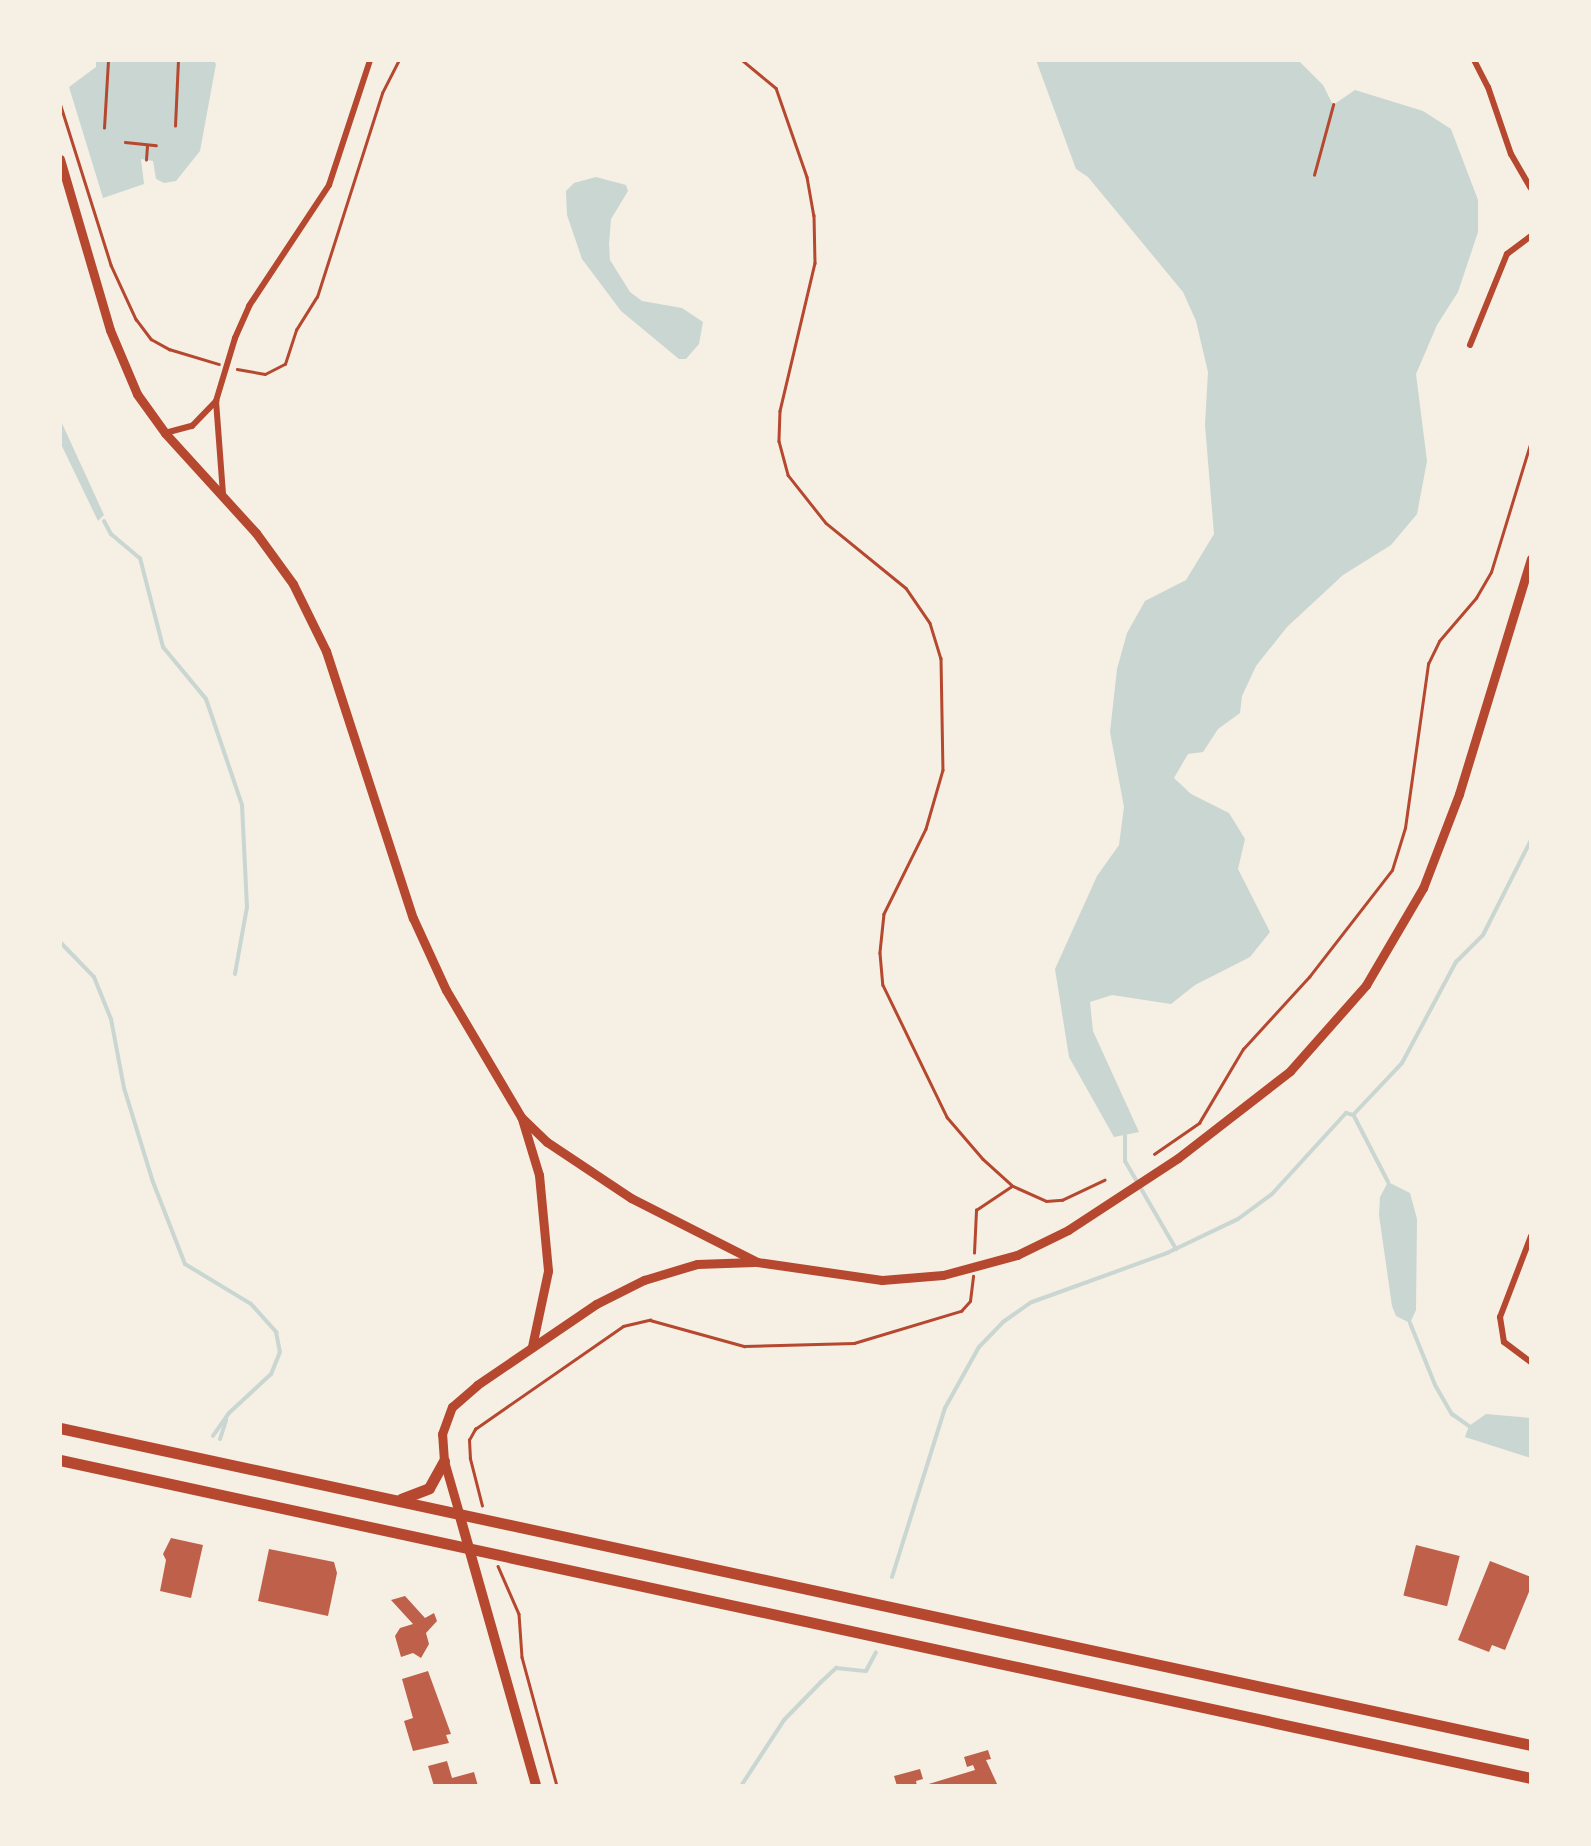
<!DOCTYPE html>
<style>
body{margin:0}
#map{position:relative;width:1591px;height:1846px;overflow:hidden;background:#f6efe4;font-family:Georgia,serif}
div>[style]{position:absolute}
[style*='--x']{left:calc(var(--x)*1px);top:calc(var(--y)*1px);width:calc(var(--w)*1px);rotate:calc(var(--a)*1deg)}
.water>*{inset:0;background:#c9d6d2}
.stream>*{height:4px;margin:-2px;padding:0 2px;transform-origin:2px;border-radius:2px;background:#c9d6d2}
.building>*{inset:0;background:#bf614a;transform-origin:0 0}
.path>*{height:2.5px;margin:-1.25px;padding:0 1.25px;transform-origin:1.25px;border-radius:1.25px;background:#b5482f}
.minor>*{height:6px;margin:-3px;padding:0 3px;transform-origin:3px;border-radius:3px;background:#b5482f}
.tertiary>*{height:9px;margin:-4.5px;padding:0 4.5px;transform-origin:4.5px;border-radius:4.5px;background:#b5482f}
.secondary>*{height:10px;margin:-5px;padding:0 5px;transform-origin:5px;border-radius:5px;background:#b5482f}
.trunk>*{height:11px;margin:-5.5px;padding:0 5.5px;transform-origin:5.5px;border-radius:5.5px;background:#b5482f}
span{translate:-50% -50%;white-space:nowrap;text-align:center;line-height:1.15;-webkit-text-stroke:9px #f6efe4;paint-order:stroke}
.frame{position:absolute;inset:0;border:62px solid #f6efe4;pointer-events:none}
</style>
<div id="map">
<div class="water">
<i style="clip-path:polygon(96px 60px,213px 60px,216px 64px,200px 151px,176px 181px,164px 183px,156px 179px,153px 161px,141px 159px,144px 184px,103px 198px,69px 87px,96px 67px)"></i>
<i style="clip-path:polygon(1036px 60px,1298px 60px,1323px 85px,1333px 105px,1355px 90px,1423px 111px,1451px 129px,1478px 200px,1478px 232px,1458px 292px,1437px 325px,1416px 374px,1427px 461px,1417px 514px,1391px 545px,1343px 575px,1287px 627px,1256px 666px,1242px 696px,1240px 713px,1218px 729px,1203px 752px,1188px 754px,1174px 778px,1191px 794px,1229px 813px,1245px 839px,1238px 869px,1270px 932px,1250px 957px,1195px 985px,1171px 1004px,1112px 995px,1090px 1002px,1093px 1031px,1139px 1132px,1114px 1137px,1069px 1057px,1055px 969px,1097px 876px,1119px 845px,1124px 807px,1110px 732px,1117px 669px,1127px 633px,1145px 601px,1186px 580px,1214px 534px,1205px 425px,1208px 372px,1196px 321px,1183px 292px,1088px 177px,1076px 169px)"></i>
<i style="clip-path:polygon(596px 177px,626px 185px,628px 191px,611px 219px,609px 244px,610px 260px,630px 292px,642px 301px,682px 308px,703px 322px,699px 344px,686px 359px,679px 359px,621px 311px,582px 259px,567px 215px,566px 191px,574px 183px)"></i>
<i style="clip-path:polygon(60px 419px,104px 515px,98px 521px,60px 442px)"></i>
<i style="clip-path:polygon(1388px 1182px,1410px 1193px,1417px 1219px,1416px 1310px,1410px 1323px,1396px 1316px,1392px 1306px,1379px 1215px,1380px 1197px)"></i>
<i style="clip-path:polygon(1486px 1414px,1531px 1418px,1531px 1458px,1465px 1437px,1469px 1426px)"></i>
</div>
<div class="stream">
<i style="--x:104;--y:521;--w:15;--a:62"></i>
<i style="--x:111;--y:534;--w:38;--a:40"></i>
<i style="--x:140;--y:558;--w:92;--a:75.5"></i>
<i style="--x:163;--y:647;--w:67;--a:50.4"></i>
<i style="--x:206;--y:699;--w:112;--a:71.2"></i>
<i style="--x:242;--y:805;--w:102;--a:87.2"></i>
<i style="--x:247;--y:907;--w:68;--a:100.2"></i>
<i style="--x:60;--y:942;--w:49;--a:45.8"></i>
<i style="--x:94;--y:977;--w:45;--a:68"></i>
<i style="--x:111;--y:1019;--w:70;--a:79.3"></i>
<i style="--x:124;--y:1088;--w:98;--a:72.9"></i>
<i style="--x:153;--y:1182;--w:88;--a:68.7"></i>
<i style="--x:185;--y:1264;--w:77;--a:31.2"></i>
<i style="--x:251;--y:1304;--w:38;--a:48"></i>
<i style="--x:276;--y:1332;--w:20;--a:79"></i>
<i style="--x:280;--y:1352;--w:24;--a:112"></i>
<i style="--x:271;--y:1374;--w:57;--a:137.1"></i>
<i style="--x:229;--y:1413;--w:28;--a:125"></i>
<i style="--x:1354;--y:1116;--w:74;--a:62.7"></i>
<i style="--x:1125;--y:1135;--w:26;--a:90"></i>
<i style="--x:1125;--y:1161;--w:102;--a:59.9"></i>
<i style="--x:1410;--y:1323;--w:67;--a:68"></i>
<i style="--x:1435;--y:1385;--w:34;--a:60"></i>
<i style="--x:1452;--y:1414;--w:21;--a:35"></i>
<i style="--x:220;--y:1439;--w:20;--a:-72"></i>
<i style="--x:892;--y:1577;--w:177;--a:-72.6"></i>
<i style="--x:945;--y:1408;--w:70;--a:-60.9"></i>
<i style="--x:979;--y:1347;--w:35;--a:-46"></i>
<i style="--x:1003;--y:1322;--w:35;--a:-35"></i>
<i style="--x:1032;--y:1302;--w:144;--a:-19.9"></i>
<i style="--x:1167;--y:1253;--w:79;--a:-25.6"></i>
<i style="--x:1238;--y:1219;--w:42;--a:-36.3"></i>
<i style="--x:1272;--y:1194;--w:110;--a:-47.6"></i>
<i style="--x:1346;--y:1113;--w:7;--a:16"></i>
<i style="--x:1353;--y:1115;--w:71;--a:-46.7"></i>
<i style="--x:1402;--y:1063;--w:115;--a:-61.9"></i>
<i style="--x:1456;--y:962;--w:38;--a:-45"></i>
<i style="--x:1483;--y:935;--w:106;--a:-63.2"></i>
<i style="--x:741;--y:1786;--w:79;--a:-56.9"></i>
<i style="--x:784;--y:1720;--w:53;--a:-45.8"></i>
<i style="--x:821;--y:1682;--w:21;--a:-43"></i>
<i style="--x:836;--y:1668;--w:30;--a:6"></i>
<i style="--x:866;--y:1671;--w:21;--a:-62"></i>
</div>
<div class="building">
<i style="clip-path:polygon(171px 1538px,203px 1545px,191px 1598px,160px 1591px,166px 1560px,163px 1554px)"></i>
<i style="left:1416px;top:1545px;width:45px;height:52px;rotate:14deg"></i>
<i style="clip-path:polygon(269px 1549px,334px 1562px,337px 1573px,328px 1616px,258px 1601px)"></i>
<i style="clip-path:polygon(1490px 1561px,1531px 1577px,1531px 1587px,1505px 1650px,1492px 1645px,1489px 1652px,1458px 1640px)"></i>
<i style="clip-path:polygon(405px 1596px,425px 1618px,434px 1613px,437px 1621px,426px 1633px,429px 1644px,421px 1658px,413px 1653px,401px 1657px,395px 1636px,400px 1628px,413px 1624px,391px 1600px)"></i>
<i style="clip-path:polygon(428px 1671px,451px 1734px,446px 1735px,449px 1743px,413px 1751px,404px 1721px,413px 1718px,402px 1679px)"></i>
<i style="clip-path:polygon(988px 1750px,991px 1759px,986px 1760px,998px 1786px,922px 1786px,975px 1770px,973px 1765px,967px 1767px,964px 1757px)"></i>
<i style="clip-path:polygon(447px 1761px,452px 1778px,474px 1772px,478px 1786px,434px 1786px,428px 1766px)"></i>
<i style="clip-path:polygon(920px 1769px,923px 1779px,916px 1781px,917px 1786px,897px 1786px,894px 1776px)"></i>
</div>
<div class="path">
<i style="--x:742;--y:60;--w:44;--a:39.5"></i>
<i style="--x:776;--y:88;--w:94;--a:70.8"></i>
<i style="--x:807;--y:177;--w:39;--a:80"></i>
<i style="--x:814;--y:215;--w:48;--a:88.8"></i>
<i style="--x:815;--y:263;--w:152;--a:103.3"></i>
<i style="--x:780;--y:411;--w:30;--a:92"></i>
<i style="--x:779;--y:441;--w:35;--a:75"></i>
<i style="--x:788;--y:475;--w:61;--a:51.6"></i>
<i style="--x:826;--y:523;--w:103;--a:39.1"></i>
<i style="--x:906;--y:588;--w:42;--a:55.6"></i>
<i style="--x:930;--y:623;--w:37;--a:73"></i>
<i style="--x:941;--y:658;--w:112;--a:89"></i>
<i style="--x:943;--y:770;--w:61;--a:106.1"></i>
<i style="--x:926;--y:829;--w:95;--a:116.3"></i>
<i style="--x:884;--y:914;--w:39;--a:96"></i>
<i style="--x:880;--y:953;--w:32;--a:85"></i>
<i style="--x:883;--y:985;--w:147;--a:64.1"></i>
<i style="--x:947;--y:1117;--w:55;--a:49.4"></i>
<i style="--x:983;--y:1159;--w:40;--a:42"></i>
<i style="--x:1013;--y:1186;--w:36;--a:24"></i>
<i style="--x:1046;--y:1201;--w:16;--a:-4"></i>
<i style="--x:1062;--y:1200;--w:47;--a:-25.5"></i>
<i style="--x:60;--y:103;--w:170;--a:72.5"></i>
<i style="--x:111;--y:265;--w:60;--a:65.2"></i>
<i style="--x:136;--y:319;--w:25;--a:53"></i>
<i style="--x:151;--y:339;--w:21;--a:29"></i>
<i style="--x:169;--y:349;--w:52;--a:16.7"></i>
<i style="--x:175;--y:126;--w:66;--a:-87.4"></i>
<i style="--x:104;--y:128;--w:68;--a:-86.6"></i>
<i style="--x:125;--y:142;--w:31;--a:6"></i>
<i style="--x:146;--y:160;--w:14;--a:-86"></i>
<i style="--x:1314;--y:175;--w:73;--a:-74.8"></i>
<i style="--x:237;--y:369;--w:28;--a:10"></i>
<i style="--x:265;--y:374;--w:22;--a:-27"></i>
<i style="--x:285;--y:364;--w:36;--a:-72"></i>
<i style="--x:296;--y:330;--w:39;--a:-58"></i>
<i style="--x:317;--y:297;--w:214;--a:-72.3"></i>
<i style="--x:382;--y:93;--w:37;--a:-63"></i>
<i style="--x:1154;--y:1154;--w:55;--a:-34.6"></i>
<i style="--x:1199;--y:1123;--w:86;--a:-59.3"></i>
<i style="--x:1243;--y:1049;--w:98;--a:-47.5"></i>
<i style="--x:1309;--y:977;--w:135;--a:-52.2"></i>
<i style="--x:1392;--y:870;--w:44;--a:-72.8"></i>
<i style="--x:1405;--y:828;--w:166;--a:-82"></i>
<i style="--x:1428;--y:664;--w:25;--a:-64"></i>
<i style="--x:1439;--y:641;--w:57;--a:-49.3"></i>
<i style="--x:1476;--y:598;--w:30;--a:-60"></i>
<i style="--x:1491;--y:572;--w:137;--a:-73"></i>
<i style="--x:974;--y:1253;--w:43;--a:-87.3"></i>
<i style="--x:976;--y:1210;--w:43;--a:-33.7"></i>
<i style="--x:482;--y:1506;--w:49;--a:-104.3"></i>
<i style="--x:470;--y:1459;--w:19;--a:-93"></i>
<i style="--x:469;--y:1440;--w:13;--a:-61"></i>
<i style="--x:475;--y:1429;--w:180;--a:-34.8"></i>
<i style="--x:623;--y:1326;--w:28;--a:-13"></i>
<i style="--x:650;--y:1320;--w:98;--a:15.5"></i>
<i style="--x:744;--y:1346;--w:110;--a:-1.6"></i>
<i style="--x:854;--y:1343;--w:112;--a:-16.7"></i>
<i style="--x:961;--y:1311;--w:13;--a:-48"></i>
<i style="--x:970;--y:1301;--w:25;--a:-83"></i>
<i style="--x:498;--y:1566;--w:52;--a:66.4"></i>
<i style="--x:519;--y:1614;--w:43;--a:86"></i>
<i style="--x:522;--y:1657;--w:134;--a:74.8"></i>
</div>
<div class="minor">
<i style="--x:1474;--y:60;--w:30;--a:63"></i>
<i style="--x:1488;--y:87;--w:71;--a:71.1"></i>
<i style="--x:1511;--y:154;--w:39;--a:60"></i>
<i style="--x:1470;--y:345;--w:98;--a:-67.9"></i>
<i style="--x:1507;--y:254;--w:30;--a:-37"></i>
<i style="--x:165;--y:433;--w:28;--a:-15"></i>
<i style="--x:192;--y:426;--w:35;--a:-46"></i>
<i style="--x:223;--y:494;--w:93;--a:-94.3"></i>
<i style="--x:216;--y:401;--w:66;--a:-73.2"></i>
<i style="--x:235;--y:338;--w:35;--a:-66"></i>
<i style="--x:249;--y:306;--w:145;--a:-56.5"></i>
<i style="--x:329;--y:185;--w:132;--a:-71.8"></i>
<i style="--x:1531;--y:1236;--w:87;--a:110.9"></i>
<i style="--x:1500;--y:1317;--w:25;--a:81"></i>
<i style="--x:1504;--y:1342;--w:34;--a:37"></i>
</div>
<div class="tertiary">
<i style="--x:60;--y:159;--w:178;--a:73.7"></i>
<i style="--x:110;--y:330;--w:69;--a:67.1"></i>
<i style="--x:137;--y:394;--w:48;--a:54.3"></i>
<i style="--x:165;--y:433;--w:135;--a:47.7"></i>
<i style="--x:256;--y:533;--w:63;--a:54"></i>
<i style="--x:293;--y:584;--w:75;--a:63.8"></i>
<i style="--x:326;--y:651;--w:281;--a:72"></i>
<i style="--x:413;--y:918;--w:79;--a:65.4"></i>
<i style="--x:446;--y:990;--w:147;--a:59.4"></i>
<i style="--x:521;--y:1117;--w:36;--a:44"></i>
<i style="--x:547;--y:1142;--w:101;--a:33.7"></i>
<i style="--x:631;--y:1198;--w:141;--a:26.9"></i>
<i style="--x:757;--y:1262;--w:126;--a:8.2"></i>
<i style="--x:882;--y:1280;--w:61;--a:-4.7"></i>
<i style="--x:943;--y:1275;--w:77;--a:-15.1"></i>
<i style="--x:1017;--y:1255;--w:57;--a:-26.1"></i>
<i style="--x:1068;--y:1230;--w:131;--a:-33.2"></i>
<i style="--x:1178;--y:1158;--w:142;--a:-37.8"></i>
<i style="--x:1290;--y:1071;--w:115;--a:-48.5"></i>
<i style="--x:1366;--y:985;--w:113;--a:-59.6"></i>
<i style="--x:1423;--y:888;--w:101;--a:-69"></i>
<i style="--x:1459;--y:794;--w:246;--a:-73"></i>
<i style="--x:522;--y:1119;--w:59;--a:73.1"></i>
<i style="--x:539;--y:1175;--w:96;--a:84.6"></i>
<i style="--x:548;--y:1271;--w:77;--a:102"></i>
<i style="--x:459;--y:1513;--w:54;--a:-106.1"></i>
<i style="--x:444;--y:1461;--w:27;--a:-94"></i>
<i style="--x:442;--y:1434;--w:29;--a:-70"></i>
<i style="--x:452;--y:1407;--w:33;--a:-41"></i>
<i style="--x:477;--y:1385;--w:144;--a:-34.2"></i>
<i style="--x:596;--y:1304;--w:54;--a:-26.6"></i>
<i style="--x:644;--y:1280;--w:55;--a:-16.8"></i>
<i style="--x:697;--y:1264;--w:57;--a:-2"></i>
</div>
<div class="secondary">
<i style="--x:459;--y:1513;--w:284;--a:74.2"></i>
</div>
<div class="trunk">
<i style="--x:60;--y:1428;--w:1505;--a:12.16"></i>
<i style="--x:60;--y:1460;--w:1505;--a:12.2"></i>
<i style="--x:401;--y:1499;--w:30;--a:-21"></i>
<i style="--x:429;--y:1488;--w:31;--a:-61"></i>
</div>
<div class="frame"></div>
</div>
